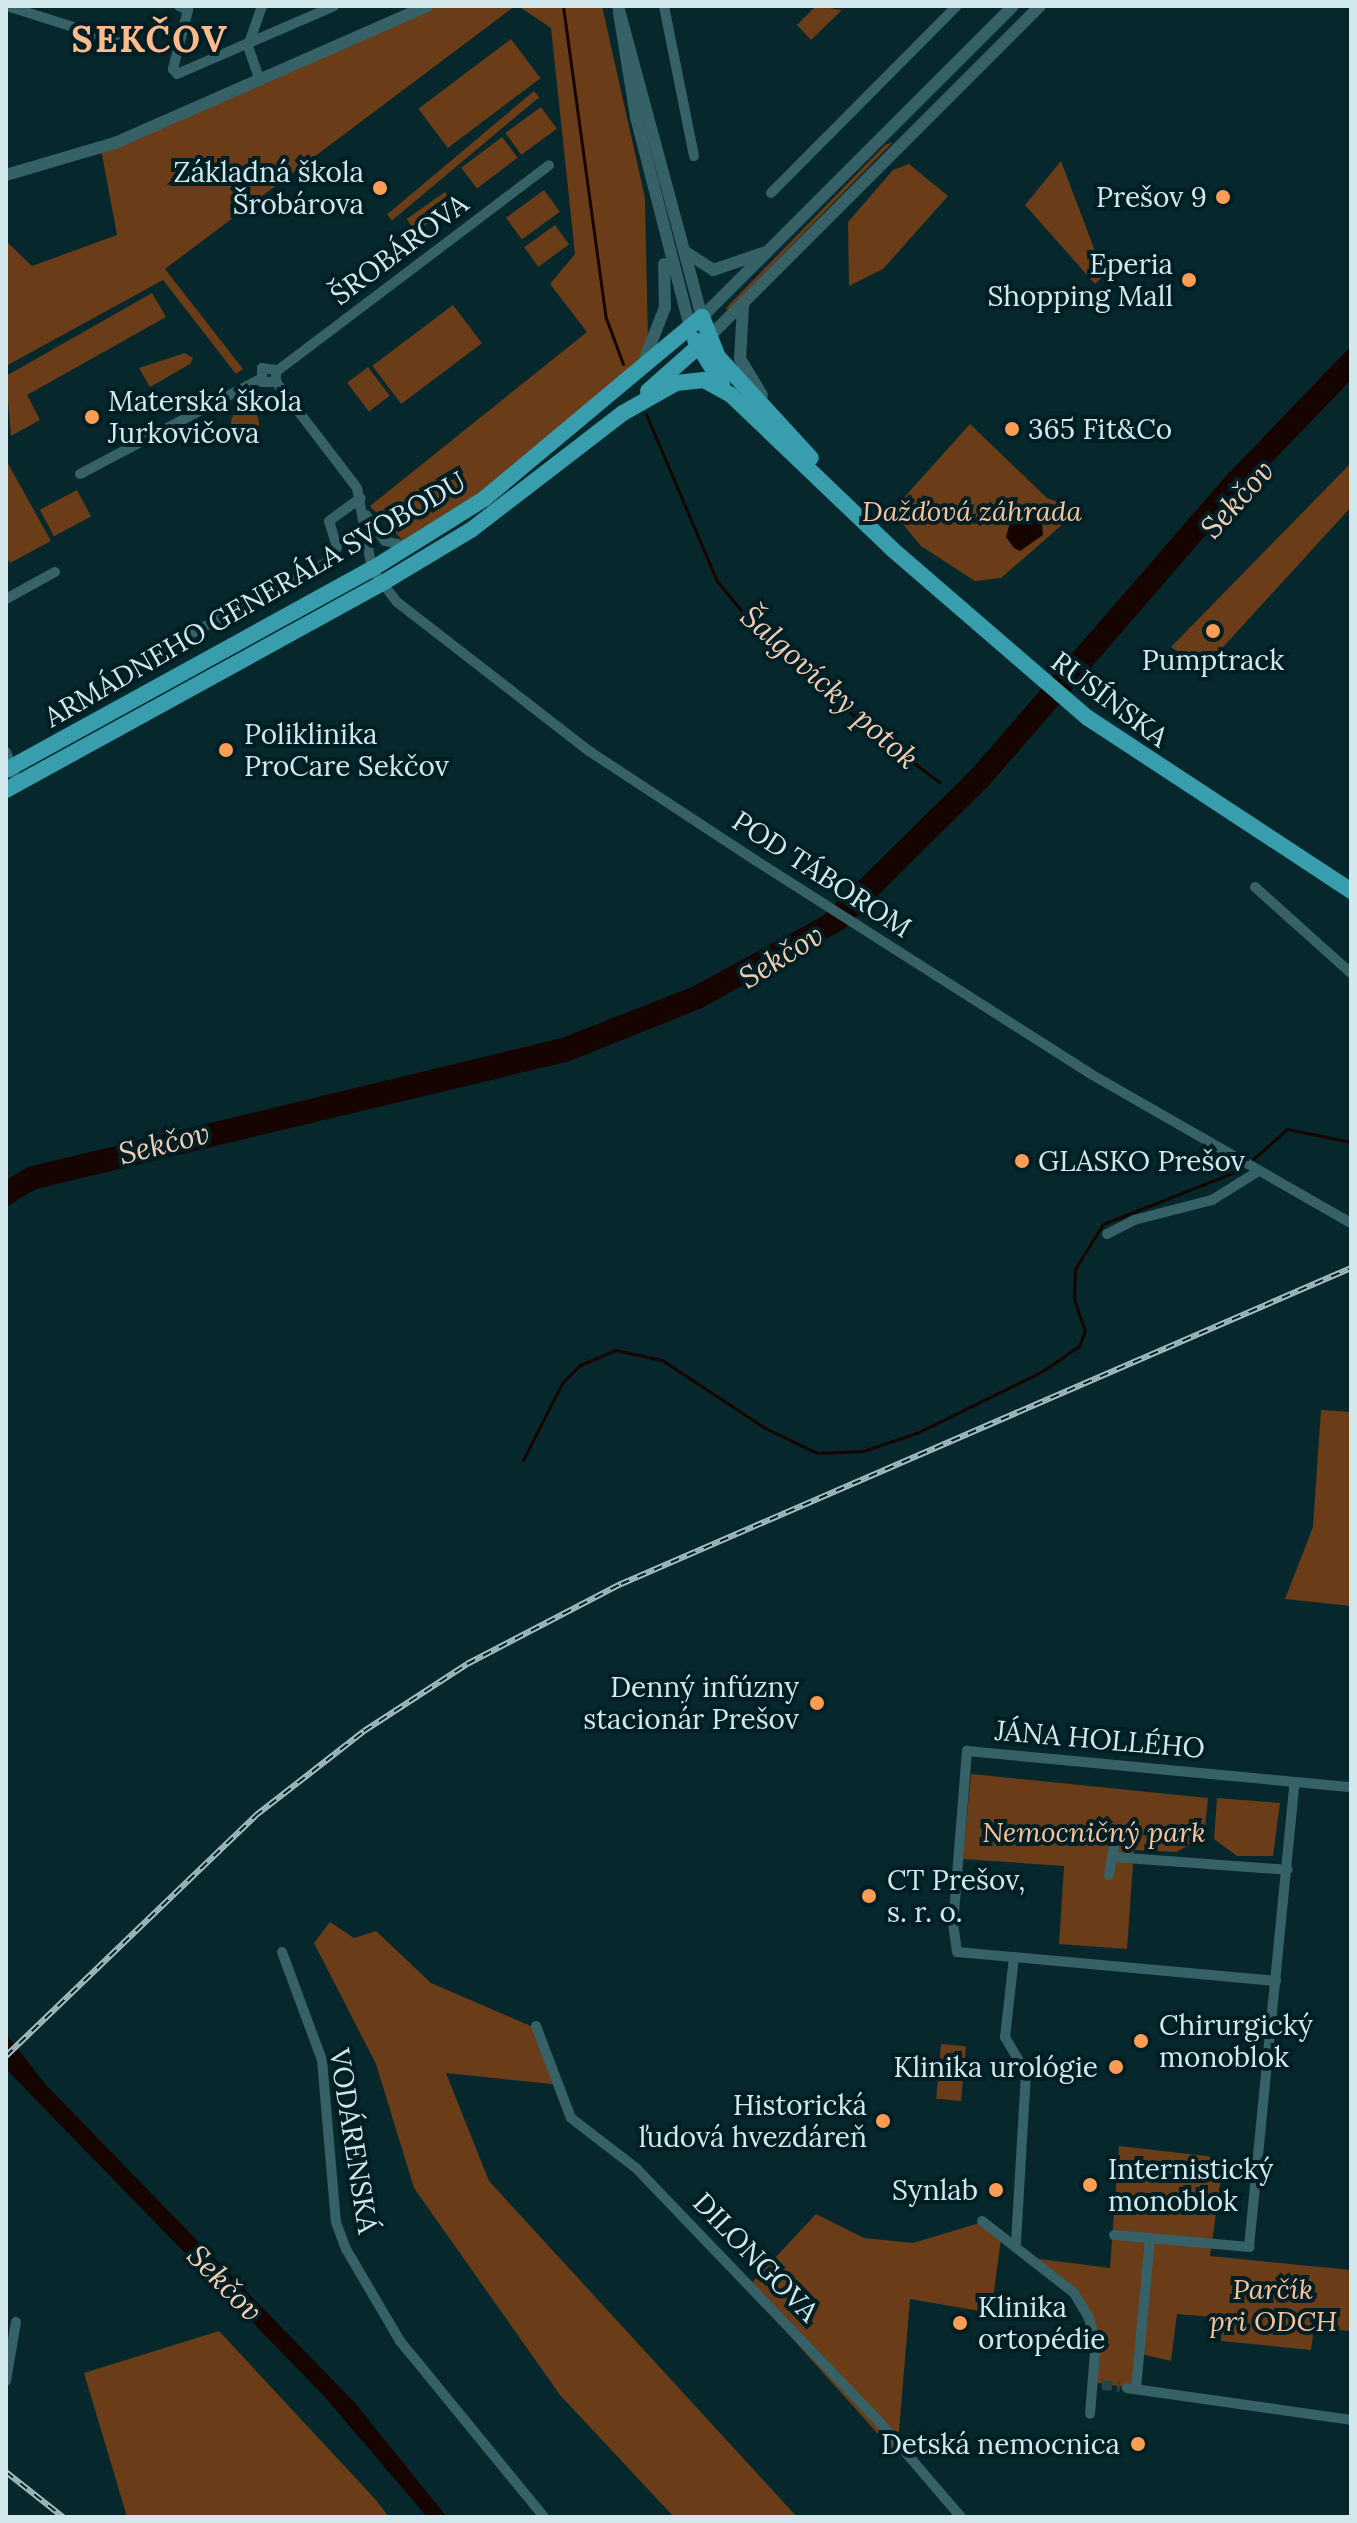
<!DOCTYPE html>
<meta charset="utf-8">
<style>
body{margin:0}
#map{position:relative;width:1357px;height:2523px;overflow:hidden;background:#06282c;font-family:Lora,serif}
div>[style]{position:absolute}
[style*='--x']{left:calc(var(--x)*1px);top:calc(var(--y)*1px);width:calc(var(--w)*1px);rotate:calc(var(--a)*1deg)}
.green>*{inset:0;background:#6a3c17;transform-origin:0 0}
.round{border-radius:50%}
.water>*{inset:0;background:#160400}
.stream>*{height:3px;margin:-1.5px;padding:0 1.5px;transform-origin:1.5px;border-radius:1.5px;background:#160400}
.minor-tunnel>*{height:10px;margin-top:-5px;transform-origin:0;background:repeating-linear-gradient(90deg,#254549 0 10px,transparent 0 15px)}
.minor>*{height:10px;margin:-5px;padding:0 5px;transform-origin:5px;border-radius:5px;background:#356167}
.tertiary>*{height:12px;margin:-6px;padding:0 6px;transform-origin:6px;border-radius:6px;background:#356167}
.primary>*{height:16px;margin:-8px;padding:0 8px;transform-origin:8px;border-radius:8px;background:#389ead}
.rail>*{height:6px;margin-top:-3px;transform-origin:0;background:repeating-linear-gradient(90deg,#001e23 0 9px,#a4bdc1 0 18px);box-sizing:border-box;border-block:2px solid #a4bdc1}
.dots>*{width:22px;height:22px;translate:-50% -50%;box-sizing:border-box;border:4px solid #001e23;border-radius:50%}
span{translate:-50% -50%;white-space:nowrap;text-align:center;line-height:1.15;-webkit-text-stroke:8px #001e23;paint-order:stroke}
.poi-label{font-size:28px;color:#d2e8ec}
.right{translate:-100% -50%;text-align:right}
.left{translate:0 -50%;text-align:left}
.street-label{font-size:28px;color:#d2e8ec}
.park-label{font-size:28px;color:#fbc29a;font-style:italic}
.water-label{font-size:30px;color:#f2ccb2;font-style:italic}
.district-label{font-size:36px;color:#fdba8a;font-weight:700;letter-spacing:2px}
.frame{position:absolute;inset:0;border:8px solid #d2e8ec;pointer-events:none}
</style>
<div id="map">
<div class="green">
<i style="clip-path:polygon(453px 6px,515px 6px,165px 269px,243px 369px,236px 374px,163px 280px,6px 366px,6px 241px,32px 266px,117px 235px,101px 149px,424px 7px)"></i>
<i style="clip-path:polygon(518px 6px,602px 6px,645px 198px,648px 343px,640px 360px,453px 519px,407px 545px,370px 506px,587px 332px,550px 284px,575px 254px,551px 28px)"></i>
<i style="clip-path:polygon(816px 6px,842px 10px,811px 40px,797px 25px)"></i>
<i style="left:511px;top:39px;width:49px;height:116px;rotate:53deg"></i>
<i style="left:534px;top:91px;width:8px;height:192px;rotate:50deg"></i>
<i style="left:541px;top:107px;width:27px;height:44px;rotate:54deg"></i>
<i style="left:502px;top:137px;width:26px;height:51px;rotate:53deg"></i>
<i style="clip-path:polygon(893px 142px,728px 310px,726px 308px,885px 145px)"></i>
<i style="clip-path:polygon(1061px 161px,1104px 275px,1095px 284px,1025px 205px)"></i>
<i style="clip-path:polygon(909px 164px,948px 196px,883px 269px,849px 286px,848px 222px,893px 170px)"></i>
<i style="left:544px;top:190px;width:27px;height:47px;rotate:54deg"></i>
<i style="left:445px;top:192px;width:16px;height:47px;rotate:55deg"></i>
<i style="left:555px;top:225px;width:24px;height:38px;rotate:54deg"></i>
<i style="clip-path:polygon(152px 293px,166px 317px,27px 395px,40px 420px,11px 436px,6px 376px)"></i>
<i style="left:453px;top:305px;width:48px;height:101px;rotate:53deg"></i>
<i style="clip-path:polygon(185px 353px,193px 358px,190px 364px,150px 387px,139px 368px)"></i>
<i style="left:368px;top:367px;width:36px;height:26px;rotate:53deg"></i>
<i class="round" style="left:231px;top:409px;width:28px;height:28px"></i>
<i style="clip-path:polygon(970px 424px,1047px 498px,1079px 510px,1001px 578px,975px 581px,921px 546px,892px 511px)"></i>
<i style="clip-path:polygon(6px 460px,51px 541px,10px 563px,6px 556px)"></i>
<i style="clip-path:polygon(1351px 463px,1351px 507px,1203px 669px,1171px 647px)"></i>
<i style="left:77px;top:490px;width:30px;height:42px;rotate:62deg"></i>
<i style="clip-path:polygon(1321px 1410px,1351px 1412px,1351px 1606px,1285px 1599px,1313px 1527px)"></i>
<i style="clip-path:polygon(971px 1774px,1208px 1798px,1204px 1837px,1176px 1852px,1134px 1850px,1127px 1949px,1059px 1944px,1064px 1866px,963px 1859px)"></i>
<i style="clip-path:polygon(1217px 1798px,1280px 1803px,1273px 1856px,1237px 1856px,1214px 1839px)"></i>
<i style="clip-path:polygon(330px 1922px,354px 1938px,376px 1931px,431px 1983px,533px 2027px,558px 2079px,552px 2084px,446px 2073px,489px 2181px,797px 2517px,674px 2517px,560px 2395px,414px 2188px,376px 2064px,314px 1943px)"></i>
<i style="left:941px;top:2044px;width:25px;height:55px;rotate:5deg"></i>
<i style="clip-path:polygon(1119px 2146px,1224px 2158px,1210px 2256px,1351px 2270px,1351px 2331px,1314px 2328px,1311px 2350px,1221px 2341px,1223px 2318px,1177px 2314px,1171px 2361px,1141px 2354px,1136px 2389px,1092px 2382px,1096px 2339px,1081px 2304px,1032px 2258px,1110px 2268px)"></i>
<i style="clip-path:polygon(816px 2214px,864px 2238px,913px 2243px,983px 2222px,1002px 2232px,991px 2313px,910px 2299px,897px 2455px,747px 2288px)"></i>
<i style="clip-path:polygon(219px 2331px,376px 2500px,389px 2517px,127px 2517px,84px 2373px)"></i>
</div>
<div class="water">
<i style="clip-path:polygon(1351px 346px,1351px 380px,1243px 492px,990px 784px,844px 929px,702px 1008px,570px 1061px,36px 1189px,6px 1207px,6px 1180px,28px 1167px,562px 1038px,692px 987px,823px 916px,973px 768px,1226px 476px)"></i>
<i style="clip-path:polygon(996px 498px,1042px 523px,1043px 535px,1020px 551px,1014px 548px,1006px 537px,1010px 522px,996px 513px)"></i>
<i style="clip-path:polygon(6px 2034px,46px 2085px,354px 2402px,447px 2517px,427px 2517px,324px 2396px,6px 2069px)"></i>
</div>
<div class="stream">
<i style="--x:563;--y:6;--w:315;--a:82.2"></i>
<i style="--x:606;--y:318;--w:49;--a:69.7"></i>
<i style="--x:646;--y:414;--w:181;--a:67"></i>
<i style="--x:717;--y:581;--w:58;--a:50.6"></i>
<i style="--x:754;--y:626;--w:149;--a:42"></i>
<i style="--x:865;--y:726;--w:93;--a:37.1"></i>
<i style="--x:1251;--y:1161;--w:48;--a:-41.6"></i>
<i style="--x:1287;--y:1129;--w:65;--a:11.5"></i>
<i style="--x:523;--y:1460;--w:86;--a:-63.1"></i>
<i style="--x:562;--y:1383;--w:25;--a:-45"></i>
<i style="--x:580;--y:1365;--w:38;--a:-23"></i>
<i style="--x:615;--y:1350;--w:48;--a:12"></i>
<i style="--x:662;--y:1360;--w:123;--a:33.4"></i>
<i style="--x:765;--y:1428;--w:58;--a:25.7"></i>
<i style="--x:817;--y:1453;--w:46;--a:-2.5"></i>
<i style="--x:863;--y:1451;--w:59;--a:-18.7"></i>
<i style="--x:919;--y:1432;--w:136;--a:-26.2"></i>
<i style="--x:1041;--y:1372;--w:46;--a:-34.4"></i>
<i style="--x:1079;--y:1346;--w:16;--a:-68"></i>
<i style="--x:1085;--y:1331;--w:34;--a:-109"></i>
<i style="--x:1074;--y:1299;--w:30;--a:-88"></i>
<i style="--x:1075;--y:1269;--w:53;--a:-58.1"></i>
<i style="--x:1103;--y:1224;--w:147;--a:-21.5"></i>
</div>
<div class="minor-tunnel">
<i style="--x:1102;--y:2385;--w:18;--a:6"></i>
</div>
<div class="minor">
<i style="--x:7;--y:6;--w:135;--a:17.6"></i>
<i style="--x:179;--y:6;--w:10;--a:24"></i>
<i style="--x:188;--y:10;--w:61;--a:104.3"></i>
<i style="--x:173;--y:69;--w:6;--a:51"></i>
<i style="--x:177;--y:74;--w:171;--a:-23.4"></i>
<i style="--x:664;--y:6;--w:153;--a:78.7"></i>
<i style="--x:260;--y:81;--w:37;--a:-109"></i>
<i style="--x:248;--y:46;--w:42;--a:-70.7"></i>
<i style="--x:771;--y:193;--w:264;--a:-45.2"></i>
<i style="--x:277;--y:371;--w:341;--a:-37.1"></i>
<i style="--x:276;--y:382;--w:14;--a:180"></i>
<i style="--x:262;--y:382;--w:14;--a:-90"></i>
<i style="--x:262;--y:368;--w:14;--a:8"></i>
<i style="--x:276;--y:370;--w:12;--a:90"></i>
<i style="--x:276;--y:382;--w:133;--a:52.6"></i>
<i style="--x:357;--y:488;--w:82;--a:79.5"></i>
<i style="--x:372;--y:569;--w:41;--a:52.9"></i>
<i style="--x:397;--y:602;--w:243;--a:37.8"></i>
<i style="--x:589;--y:751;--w:199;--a:33.3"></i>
<i style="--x:755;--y:860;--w:396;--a:32.5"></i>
<i style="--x:1089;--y:1073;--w:302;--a:29.8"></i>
<i style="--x:80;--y:474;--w:204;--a:-27.8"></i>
<i style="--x:366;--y:515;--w:32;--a:54"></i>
<i style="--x:385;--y:541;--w:23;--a:13"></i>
<i style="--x:6;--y:599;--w:56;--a:-28.9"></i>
<i style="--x:139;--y:661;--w:219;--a:-27.7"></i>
<i style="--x:333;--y:559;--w:13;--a:-72"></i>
<i style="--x:337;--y:547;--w:27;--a:-107"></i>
<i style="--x:329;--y:521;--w:39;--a:-36"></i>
<i style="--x:6;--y:752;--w:34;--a:69"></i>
<i style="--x:1255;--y:887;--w:129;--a:41.9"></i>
<i style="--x:1107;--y:1234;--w:30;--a:-27"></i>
<i style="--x:1134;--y:1220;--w:81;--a:-14.4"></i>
<i style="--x:1212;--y:1200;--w:55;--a:-31.7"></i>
<i style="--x:1113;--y:1857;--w:175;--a:4.2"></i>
<i style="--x:1109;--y:1875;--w:42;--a:-80.3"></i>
<i style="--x:282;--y:1952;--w:115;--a:69.7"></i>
<i style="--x:322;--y:2060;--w:163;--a:85.1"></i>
<i style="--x:336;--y:2222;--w:29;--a:70"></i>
<i style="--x:346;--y:2249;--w:107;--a:59.6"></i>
<i style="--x:400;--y:2341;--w:227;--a:50.7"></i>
<i style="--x:1014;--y:1957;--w:81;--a:96.4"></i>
<i style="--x:1005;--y:2037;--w:42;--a:59.7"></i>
<i style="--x:1026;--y:2073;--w:170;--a:93.4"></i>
<i style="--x:1276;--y:1981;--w:320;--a:-174.8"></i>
<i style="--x:957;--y:1952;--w:27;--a:-98"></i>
<i style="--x:953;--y:1925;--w:175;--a:-85.4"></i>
<i style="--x:967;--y:1751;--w:386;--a:5.4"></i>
<i style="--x:536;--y:2026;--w:98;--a:69.2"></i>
<i style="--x:571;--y:2118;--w:82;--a:37.6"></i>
<i style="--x:636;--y:2168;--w:348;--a:46.2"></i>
<i style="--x:877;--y:2419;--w:129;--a:49.4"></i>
<i style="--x:982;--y:2221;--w:117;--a:38"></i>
<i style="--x:1074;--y:2293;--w:27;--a:59"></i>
<i style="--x:1088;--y:2316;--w:25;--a:72"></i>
<i style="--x:1096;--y:2340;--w:74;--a:94.6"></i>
<i style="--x:1114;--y:2235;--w:136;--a:5.1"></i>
<i style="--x:1249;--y:2247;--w:467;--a:-84.4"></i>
<i style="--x:6;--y:2381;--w:60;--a:-80.4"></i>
<i style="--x:1127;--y:2388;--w:226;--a:8.1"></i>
<i style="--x:1136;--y:2389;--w:152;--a:-84.7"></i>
</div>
<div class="tertiary">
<i style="--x:618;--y:6;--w:322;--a:74.9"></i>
<i style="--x:702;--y:317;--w:440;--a:-45"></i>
<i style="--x:619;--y:13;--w:105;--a:80.7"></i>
<i style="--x:636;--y:117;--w:217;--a:75.6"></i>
<i style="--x:6;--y:175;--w:114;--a:-16.4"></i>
<i style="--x:115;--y:143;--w:341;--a:-23.7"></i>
<i style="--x:684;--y:251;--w:35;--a:33"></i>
<i style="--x:713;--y:270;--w:53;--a:-18.8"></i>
<i style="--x:743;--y:306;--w:53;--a:93.2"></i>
<i style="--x:740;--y:359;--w:42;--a:58.6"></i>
<i style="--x:709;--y:337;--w:468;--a:-45"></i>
<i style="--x:644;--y:361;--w:58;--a:-68.7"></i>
<i style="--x:665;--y:307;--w:43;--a:-91.3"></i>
</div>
<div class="primary">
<i style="--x:695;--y:340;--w:52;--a:58.5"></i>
<i style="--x:648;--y:391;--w:81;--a:-41.5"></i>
<i style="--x:6;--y:770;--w:418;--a:-28.8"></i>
<i style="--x:372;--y:569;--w:132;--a:-32"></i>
<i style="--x:484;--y:499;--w:284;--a:-39.9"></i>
<i style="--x:702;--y:317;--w:43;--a:68.2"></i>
<i style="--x:718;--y:357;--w:137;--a:47.4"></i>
<i style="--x:6;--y:790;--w:428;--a:-28.8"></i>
<i style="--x:381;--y:584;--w:105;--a:-31"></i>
<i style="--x:471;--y:530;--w:192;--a:-37.6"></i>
<i style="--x:623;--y:413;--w:61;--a:-29.5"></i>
<i style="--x:676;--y:383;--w:28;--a:-6"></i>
<i style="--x:704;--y:380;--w:31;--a:29"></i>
<i style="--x:731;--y:395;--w:223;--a:43.7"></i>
<i style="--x:892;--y:549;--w:259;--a:40.8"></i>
<i style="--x:1088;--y:718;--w:315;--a:33.3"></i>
</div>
<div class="rail">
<i style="--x:6;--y:2056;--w:346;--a:-43.9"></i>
<i style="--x:255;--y:1816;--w:138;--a:-37.9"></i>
<i style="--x:364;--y:1731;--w:123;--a:-33"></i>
<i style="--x:467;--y:1664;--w:174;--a:-27.5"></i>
<i style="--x:621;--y:1584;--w:795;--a:-23.41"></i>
<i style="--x:6;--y:2472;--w:73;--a:38.3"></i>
</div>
<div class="dots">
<i style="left:380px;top:188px;background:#fc9d53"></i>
<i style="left:1223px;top:197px;background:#fc9d53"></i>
<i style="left:1189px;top:280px;background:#fc9d53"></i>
<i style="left:92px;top:417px;background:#fc9d53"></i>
<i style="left:1012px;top:429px;background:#fc9d53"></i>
<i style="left:1213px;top:631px;background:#fc9d53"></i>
<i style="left:226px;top:750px;background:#fc9d53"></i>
<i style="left:1022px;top:1161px;background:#fc9d53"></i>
<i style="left:817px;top:1703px;background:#fc9d53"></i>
<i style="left:869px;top:1896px;background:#fc9d53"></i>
<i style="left:1141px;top:2041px;background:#fc9d53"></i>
<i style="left:1116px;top:2067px;background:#fc9d53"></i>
<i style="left:883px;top:2121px;background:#fc9d53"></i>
<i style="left:1090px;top:2185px;background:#fc9d53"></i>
<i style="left:996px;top:2190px;background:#fc9d53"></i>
<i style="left:960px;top:2323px;background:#fc9d53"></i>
<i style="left:1138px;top:2444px;background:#fc9d53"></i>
</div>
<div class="poi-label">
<span class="right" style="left:364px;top:188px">Základná škola<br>Šrobárova</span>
<span class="right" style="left:1207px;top:197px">Prešov 9</span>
<span class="right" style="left:1173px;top:280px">Eperia<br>Shopping Mall</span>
<span class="left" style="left:108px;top:417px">Materská škola<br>Jurkovičova</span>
<span class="left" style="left:1028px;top:429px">365 Fit&amp;Co</span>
<span style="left:1213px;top:660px">Pumptrack</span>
<span class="left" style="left:244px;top:750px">Poliklinika<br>ProCare Sekčov</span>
<span class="left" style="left:1038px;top:1161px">GLASKO Prešov</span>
<span class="right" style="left:799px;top:1703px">Denný infúzny<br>stacionár Prešov</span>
<span class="left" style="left:887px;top:1896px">CT Prešov,<br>s. r. o.</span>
<span class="left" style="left:1159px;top:2041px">Chirurgický<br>monoblok</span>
<span class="right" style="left:1098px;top:2067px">Klinika urológie</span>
<span class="right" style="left:867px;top:2121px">Historická<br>ľudová hvezdáreň</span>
<span class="left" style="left:1108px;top:2185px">Internistický<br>monoblok</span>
<span class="right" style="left:978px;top:2190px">Synlab</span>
<span class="left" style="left:978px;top:2323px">Klinika<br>ortopédie</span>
<span class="right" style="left:1120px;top:2444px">Detská nemocnica</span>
</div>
<div class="street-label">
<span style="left:399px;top:249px;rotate:-37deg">ŠROBÁROVA</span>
<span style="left:255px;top:599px;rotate:-30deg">ARMÁDNEHO GENERÁLA SVOBODU</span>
<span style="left:1110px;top:699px;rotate:37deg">RUSÍNSKA</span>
<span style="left:822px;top:874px;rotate:33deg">POD TÁBOROM</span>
<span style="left:1100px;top:1739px;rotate:5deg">JÁNA HOLLÉHO</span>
<span style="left:354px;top:2141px;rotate:81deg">VODÁRENSKÁ</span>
<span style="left:756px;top:2257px;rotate:46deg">DILONGOVA</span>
</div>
<div class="park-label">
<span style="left:972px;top:511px">Dažďová záhrada</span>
<span style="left:1094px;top:1832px">Nemocničný park</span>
<span style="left:1273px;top:2305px">Parčík<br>pri ODCH</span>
</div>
<div class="water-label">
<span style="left:1237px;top:499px;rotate:-48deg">Sekčov</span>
<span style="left:830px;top:687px;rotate:42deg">Šalgovícky potok</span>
<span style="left:781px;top:956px;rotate:-32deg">Sekčov</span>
<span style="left:164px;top:1143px;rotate:-14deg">Sekčov</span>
<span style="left:225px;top:2283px;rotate:46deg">Sekčov</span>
</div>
<div class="district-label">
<span style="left:150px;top:40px">SEKČOV</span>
</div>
<div class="frame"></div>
</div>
